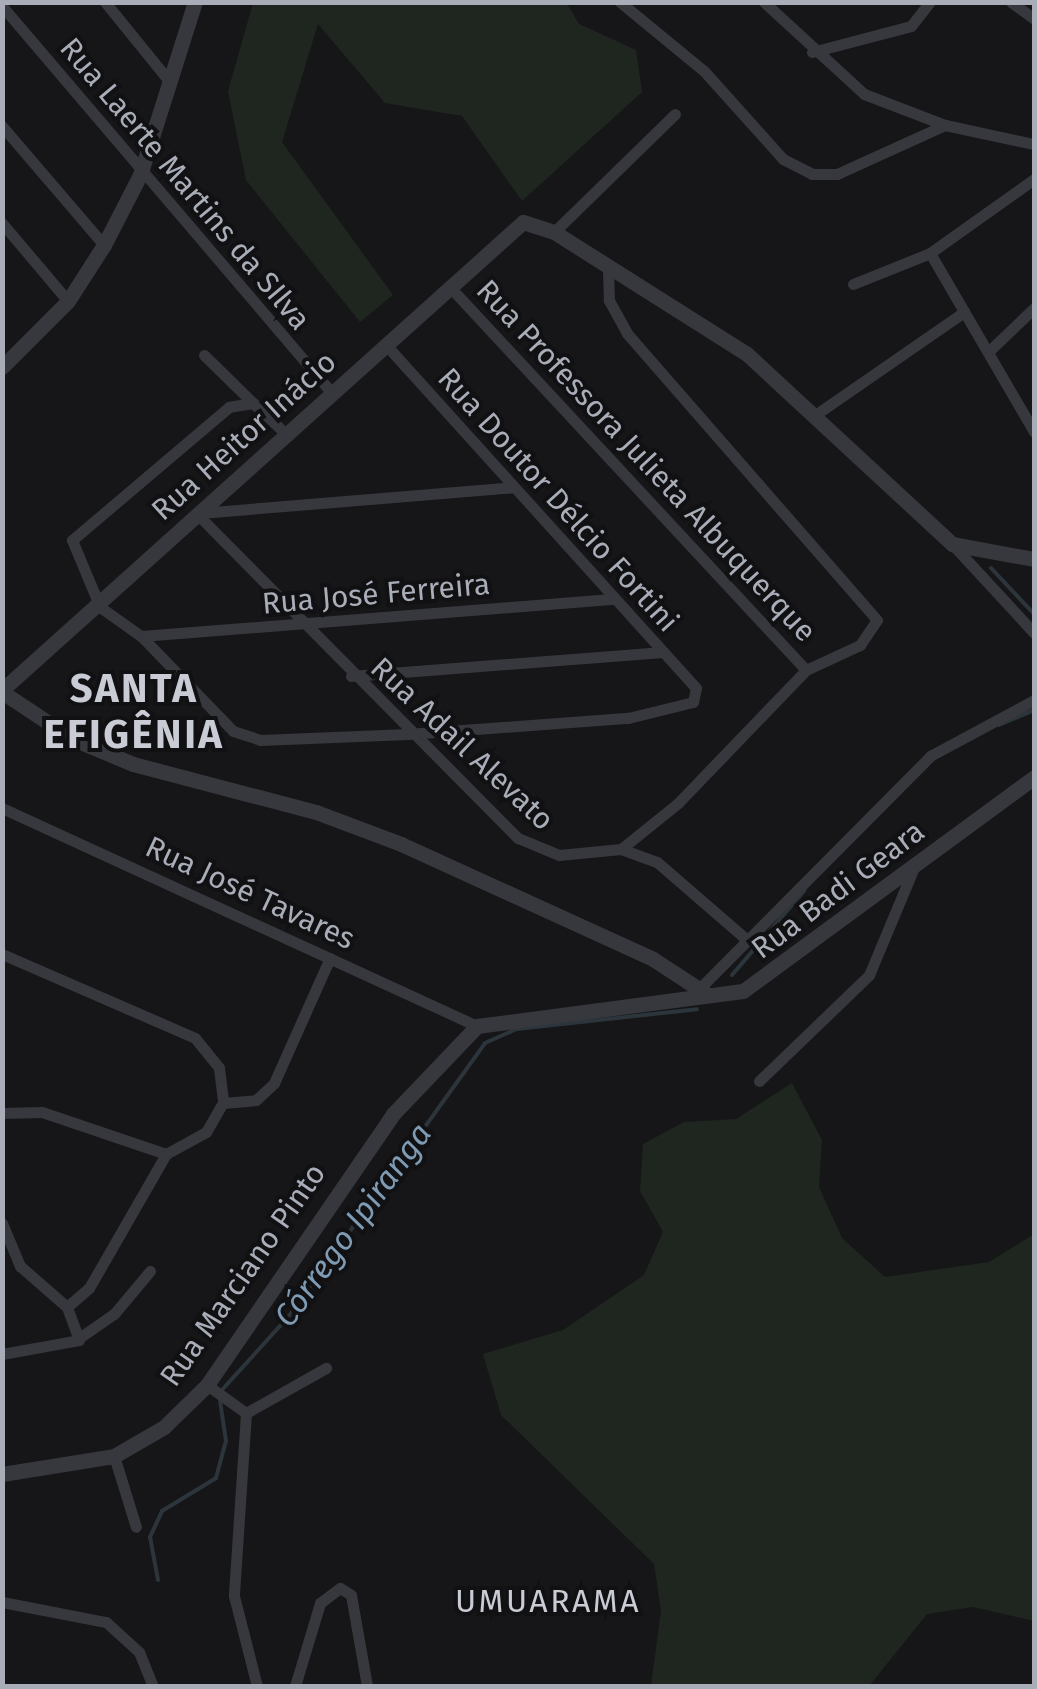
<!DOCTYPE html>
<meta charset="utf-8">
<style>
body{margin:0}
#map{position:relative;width:1037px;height:1689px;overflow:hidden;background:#161618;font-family:"Fira Sans",sans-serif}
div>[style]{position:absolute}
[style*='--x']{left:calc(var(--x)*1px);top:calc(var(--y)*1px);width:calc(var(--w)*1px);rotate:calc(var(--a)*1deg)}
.green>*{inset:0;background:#1e261f}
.stream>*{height:4px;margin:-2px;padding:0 2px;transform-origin:2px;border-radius:2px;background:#2c353c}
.minor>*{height:11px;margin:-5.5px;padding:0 5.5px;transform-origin:5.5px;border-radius:5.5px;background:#37383d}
.tertiary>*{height:15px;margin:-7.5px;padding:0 7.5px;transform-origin:7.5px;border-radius:7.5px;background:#37383d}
span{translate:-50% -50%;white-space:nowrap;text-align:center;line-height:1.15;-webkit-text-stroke:8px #111113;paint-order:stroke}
.street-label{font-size:30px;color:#a8adb8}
.water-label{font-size:32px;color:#7f9bb3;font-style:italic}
.neighbourhood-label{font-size:32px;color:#c9ccd4;letter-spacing:2.5px}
.district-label{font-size:40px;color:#c9ccd4;font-weight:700;letter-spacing:2.5px}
.frame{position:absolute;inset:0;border:5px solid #a8adb8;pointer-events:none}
</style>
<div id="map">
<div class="green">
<i style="clip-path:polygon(566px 2px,579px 24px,636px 50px,642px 92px,522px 201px,462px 116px,385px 103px,318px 24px,282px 142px,393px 295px,360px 322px,246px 180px,228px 91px,253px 3px)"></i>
<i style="clip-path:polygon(792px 1083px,822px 1140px,819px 1187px,842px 1238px,885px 1277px,989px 1262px,1034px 1234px,1034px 1621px,973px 1607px,927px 1614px,869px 1686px,651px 1686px,661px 1611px,654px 1564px,501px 1415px,483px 1354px,563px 1330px,644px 1275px,663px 1232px,640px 1191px,643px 1144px,684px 1122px,736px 1119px)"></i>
</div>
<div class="stream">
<i style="--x:991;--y:568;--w:63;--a:46.9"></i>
<i style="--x:999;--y:725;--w:38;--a:-23"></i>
<i style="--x:732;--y:975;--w:111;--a:-49.4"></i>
<i style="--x:221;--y:1391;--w:101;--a:-47.8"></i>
<i style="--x:289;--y:1316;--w:336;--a:-54.3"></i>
<i style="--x:485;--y:1043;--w:35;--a:-24"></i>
<i style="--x:517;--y:1029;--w:181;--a:-6.3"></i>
<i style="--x:158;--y:1580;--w:44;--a:-100.5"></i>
<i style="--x:150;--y:1537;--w:29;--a:-65"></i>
<i style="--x:162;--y:1511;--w:63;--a:-31.4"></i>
<i style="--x:216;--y:1478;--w:38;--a:-75"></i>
<i style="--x:226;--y:1441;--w:40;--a:-98.5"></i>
</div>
<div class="minor">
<i style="--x:105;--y:2;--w:103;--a:50.9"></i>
<i style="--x:620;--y:2;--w:109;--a:39.4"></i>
<i style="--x:704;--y:71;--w:118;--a:48.1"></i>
<i style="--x:783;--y:159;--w:33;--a:27"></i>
<i style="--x:812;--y:174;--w:25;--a:0"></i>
<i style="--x:837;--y:174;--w:119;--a:-24.4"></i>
<i style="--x:764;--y:2;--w:136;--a:42.6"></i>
<i style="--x:864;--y:94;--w:87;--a:20.9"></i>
<i style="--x:945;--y:125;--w:91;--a:12.1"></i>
<i style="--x:1011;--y:2;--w:29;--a:36"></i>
<i style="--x:2;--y:6;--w:509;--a:49.55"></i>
<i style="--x:812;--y:52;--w:102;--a:-14.7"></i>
<i style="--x:911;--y:26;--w:31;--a:-52"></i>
<i style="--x:2;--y:126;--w:157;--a:49.4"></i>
<i style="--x:2;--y:223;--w:102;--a:49.8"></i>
<i style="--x:554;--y:232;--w:169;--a:-44.3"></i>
<i style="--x:930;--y:253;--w:207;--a:59.8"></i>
<i style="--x:853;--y:284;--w:83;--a:-21.9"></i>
<i style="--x:930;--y:253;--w:128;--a:-35.4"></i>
<i style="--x:449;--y:286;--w:524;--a:47.09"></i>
<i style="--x:988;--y:352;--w:64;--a:-43.7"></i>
<i style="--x:204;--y:355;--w:69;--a:44.4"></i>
<i style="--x:818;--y:413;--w:178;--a:-34.7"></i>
<i style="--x:286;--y:434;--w:45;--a:-136.8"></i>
<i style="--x:253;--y:403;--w:24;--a:171"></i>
<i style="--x:229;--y:407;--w:206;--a:139.7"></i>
<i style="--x:72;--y:540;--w:73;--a:67.3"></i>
<i style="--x:100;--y:607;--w:50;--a:35.3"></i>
<i style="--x:141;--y:636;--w:132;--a:45.9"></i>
<i style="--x:233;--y:731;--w:28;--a:18"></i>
<i style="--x:260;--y:740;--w:148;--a:-2.3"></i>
<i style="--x:408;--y:734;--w:221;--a:-4.2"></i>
<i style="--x:628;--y:718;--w:67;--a:-13.8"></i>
<i style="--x:693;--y:702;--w:14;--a:-78"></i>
<i style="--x:696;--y:688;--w:464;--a:-132.1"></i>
<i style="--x:200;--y:513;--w:315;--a:-4.7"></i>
<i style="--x:198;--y:515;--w:455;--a:45.3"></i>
<i style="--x:518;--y:838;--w:44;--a:22.5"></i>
<i style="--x:559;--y:855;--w:62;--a:-5.5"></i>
<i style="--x:621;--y:849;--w:73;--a:-38.9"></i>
<i style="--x:678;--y:803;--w:185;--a:-46.1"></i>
<i style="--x:806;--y:670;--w:60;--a:-24.8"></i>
<i style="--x:860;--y:645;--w:30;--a:-56"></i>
<i style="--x:877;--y:620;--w:381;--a:-131.1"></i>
<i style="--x:627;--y:333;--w:38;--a:-119"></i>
<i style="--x:609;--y:300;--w:30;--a:-92"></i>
<i style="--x:952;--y:544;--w:121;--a:47.3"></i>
<i style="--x:141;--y:636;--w:474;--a:-4.5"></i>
<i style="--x:351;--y:676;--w:313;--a:-4.4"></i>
<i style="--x:2;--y:808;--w:523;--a:24.65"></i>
<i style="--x:621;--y:849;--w:38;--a:20"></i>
<i style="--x:657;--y:862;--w:118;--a:40.9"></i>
<i style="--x:2;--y:954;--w:210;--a:23.5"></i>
<i style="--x:195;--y:1038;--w:38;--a:51"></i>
<i style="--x:219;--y:1068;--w:35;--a:83"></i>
<i style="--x:699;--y:989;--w:328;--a:-45.2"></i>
<i style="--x:930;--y:756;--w:118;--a:-28.3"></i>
<i style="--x:759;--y:1081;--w:153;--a:-43.9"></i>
<i style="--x:869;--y:975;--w:114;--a:-67.3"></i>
<i style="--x:223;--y:1103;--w:33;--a:-5"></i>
<i style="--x:256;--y:1100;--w:25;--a:-43"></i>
<i style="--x:274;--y:1083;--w:137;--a:-65.9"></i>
<i style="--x:2;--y:1113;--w:40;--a:-1.4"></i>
<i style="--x:42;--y:1112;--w:131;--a:18.7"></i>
<i style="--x:166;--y:1154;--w:46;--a:-28.8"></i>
<i style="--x:206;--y:1132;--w:34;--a:-60"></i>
<i style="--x:2;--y:1223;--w:47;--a:67.3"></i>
<i style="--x:20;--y:1266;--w:62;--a:41.1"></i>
<i style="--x:67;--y:1307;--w:29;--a:-41"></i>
<i style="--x:89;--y:1288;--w:155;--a:-60.1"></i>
<i style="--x:82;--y:1336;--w:39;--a:-35"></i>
<i style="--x:114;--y:1314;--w:56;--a:-50.1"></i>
<i style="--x:2;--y:1354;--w:78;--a:-10.3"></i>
<i style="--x:79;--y:1340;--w:35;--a:-110"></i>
<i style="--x:207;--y:1385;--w:48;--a:35.7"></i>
<i style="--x:246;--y:1413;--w:183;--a:93.8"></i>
<i style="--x:234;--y:1596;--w:93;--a:75.7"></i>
<i style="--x:246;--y:1413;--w:92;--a:-29.4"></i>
<i style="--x:114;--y:1456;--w:74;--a:72.8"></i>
<i style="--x:2;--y:1602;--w:106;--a:10.9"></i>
<i style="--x:106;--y:1622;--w:45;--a:42.3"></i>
<i style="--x:139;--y:1652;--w:37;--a:68"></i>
<i style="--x:295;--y:1686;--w:87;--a:-73.2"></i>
<i style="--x:320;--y:1603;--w:25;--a:-37"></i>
<i style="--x:340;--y:1588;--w:13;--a:32"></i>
<i style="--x:351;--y:1595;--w:92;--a:80"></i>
</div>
<div class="tertiary">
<i style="--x:2;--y:367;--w:93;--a:-45"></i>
<i style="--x:68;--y:301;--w:67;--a:-57.3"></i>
<i style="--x:104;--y:245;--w:79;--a:-62.8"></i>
<i style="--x:140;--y:175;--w:182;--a:-72.4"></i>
<i style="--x:2;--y:690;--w:700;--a:-41.93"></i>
<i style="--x:523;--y:222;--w:33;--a:18"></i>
<i style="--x:554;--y:232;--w:228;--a:32.3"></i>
<i style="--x:747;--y:354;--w:280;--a:42.8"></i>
<i style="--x:952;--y:544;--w:83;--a:10.4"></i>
<i style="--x:2;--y:692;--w:85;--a:33.5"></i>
<i style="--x:73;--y:739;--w:65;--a:22.6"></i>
<i style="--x:133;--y:764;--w:189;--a:14.7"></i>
<i style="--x:316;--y:812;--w:91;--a:20.6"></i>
<i style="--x:401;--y:844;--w:277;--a:24.5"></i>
<i style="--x:653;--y:959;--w:66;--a:33.2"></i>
<i style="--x:2;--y:1474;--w:113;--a:-9.1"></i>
<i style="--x:114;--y:1456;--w:58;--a:-30.1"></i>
<i style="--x:164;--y:1427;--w:60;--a:-44.3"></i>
<i style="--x:207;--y:1385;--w:329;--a:-55.5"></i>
<i style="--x:393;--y:1114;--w:122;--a:-46.3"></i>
<i style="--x:477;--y:1026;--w:268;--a:-7.5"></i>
<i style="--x:743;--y:991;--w:361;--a:-36.3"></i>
</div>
<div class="street-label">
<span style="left:185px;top:184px;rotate:50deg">Rua Laerte Martins da SIlva</span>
<span style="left:244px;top:436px;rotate:-42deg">Rua Heitor Inácio</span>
<span style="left:646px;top:461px;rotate:47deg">Rua Professora Julieta Albuquerque</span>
<span style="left:558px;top:500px;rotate:48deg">Rua Doutor Délcio Fortini</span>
<span style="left:376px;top:594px;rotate:-5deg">Rua José Ferreira</span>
<span style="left:462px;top:744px;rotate:43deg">Rua Adail Alevato</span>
<span style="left:838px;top:890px;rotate:-37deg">Rua Badi Geara</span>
<span style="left:250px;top:893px;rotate:25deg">Rua José Tavares</span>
<span style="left:243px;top:1275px;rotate:-55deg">Rua Marciano Pinto</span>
</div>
<div class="water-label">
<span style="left:353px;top:1225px;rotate:-54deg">Córrego Ipiranga</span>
</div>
<div class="neighbourhood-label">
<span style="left:548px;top:1601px">UMUARAMA</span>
</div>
<div class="district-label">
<span style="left:134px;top:712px">SANTA<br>EFIGÊNIA</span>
</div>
<div class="frame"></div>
</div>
